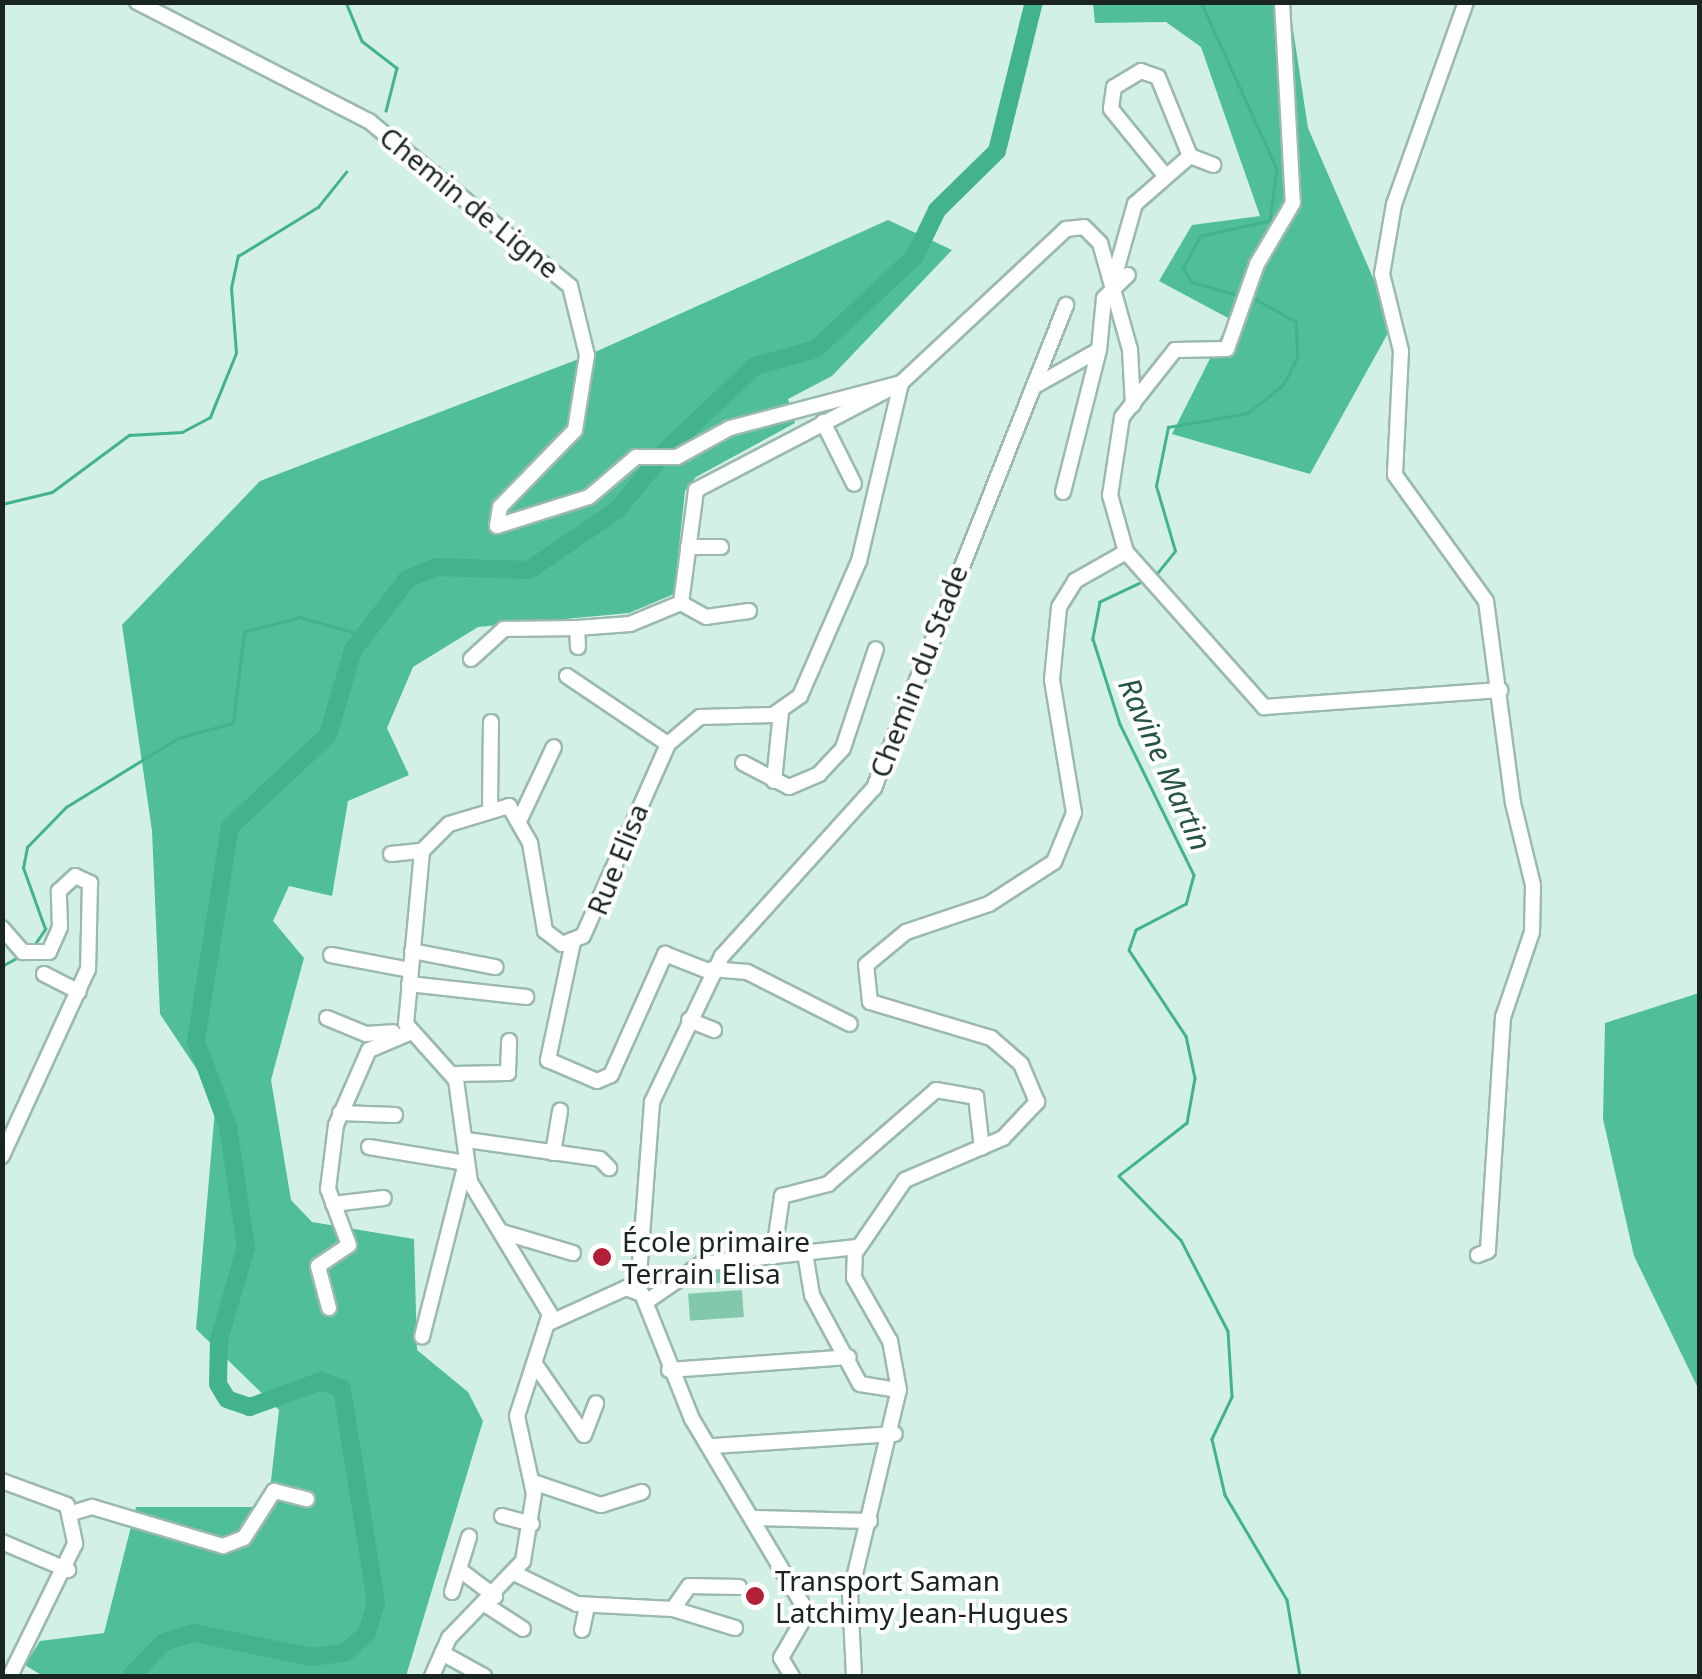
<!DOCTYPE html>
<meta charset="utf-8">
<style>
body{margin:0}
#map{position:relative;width:1702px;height:1679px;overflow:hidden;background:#d2f1e4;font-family:"Noto Sans",sans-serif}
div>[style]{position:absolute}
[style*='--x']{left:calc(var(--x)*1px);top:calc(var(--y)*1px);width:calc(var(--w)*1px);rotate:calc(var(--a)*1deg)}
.green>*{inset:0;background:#82c8ad;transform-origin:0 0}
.forest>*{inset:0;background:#4fbe99}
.stream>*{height:2.5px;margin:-1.25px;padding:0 1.25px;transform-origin:1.25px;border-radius:1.25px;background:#43b38f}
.river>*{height:18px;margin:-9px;padding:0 9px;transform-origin:9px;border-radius:9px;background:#43b38f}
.roads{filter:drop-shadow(2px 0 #9bb9ad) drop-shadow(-2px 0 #9bb9ad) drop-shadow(0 2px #9bb9ad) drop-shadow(0 -2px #9bb9ad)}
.minor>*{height:14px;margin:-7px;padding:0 7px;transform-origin:7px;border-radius:7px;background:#fff}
.dots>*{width:28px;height:28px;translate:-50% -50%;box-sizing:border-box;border:5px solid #fff;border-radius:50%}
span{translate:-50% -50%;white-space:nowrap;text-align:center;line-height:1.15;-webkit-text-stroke:8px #fff;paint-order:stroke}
.street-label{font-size:28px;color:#1a2521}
.poi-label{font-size:28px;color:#1a2521}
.left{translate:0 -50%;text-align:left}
.water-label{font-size:30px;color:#265544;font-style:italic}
.frame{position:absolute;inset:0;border:5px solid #1a2521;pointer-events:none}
</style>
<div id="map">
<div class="green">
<i style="left:743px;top:1273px;width:12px;height:46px;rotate:95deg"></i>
<i style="left:742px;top:1290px;width:27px;height:54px;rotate:86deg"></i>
</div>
<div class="forest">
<i style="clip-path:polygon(1093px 3px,1289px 3px,1308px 128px,1393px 324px,1310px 474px,1172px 434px,1230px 319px,1159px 281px,1192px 225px,1260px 216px,1201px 47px,1166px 22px,1095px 23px)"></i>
<i style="clip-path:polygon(888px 220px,952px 250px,832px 376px,788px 399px,795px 423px,696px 477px,685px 491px,674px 594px,629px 613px,478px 627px,413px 667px,387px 728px,409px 775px,348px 801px,332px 896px,289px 886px,273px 921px,304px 958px,271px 1080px,291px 1200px,312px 1222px,414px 1239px,417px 1350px,468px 1392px,483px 1421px,406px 1676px,43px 1676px,25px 1665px,40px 1641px,104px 1633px,136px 1507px,268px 1507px,279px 1410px,196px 1329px,216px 1098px,160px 1014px,152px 831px,122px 625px,260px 481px,584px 357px)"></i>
<i style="clip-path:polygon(1699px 993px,1700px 993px,1699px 1390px,1634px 1256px,1603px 1119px,1605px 1023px)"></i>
</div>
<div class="stream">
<i style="--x:346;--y:2;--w:42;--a:67.7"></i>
<i style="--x:362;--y:41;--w:44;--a:37.6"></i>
<i style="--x:397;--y:68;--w:44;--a:104.3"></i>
<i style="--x:1201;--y:2;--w:183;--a:65.5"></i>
<i style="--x:1277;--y:169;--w:52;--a:97.7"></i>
<i style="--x:1270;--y:221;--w:71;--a:167.7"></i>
<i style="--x:1201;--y:236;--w:37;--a:119"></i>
<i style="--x:1183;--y:268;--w:17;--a:57"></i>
<i style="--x:1192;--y:282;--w:48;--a:15.8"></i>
<i style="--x:2;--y:504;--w:51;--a:-13.5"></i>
<i style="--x:52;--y:492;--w:96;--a:-36.5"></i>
<i style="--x:129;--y:435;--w:53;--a:-3.2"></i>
<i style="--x:182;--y:432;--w:32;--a:-28"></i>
<i style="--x:210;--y:417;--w:69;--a:-67.9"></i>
<i style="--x:236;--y:353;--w:65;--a:-94.4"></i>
<i style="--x:231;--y:288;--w:33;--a:-78"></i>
<i style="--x:238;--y:256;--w:94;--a:-31.5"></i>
<i style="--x:318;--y:207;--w:45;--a:-51.3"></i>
<i style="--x:1154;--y:577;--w:33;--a:-51"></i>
<i style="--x:1175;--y:551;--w:68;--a:-106.3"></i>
<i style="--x:1156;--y:486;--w:60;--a:-78.5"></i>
<i style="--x:1168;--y:427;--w:81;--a:-9.9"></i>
<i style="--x:1248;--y:413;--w:45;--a:-38.7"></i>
<i style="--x:1283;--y:385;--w:31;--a:-63"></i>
<i style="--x:1297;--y:357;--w:35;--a:-92"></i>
<i style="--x:1296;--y:322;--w:46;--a:-151.2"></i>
<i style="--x:1142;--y:582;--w:47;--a:154.5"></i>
<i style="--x:1100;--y:602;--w:38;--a:101"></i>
<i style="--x:1093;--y:639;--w:89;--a:72.4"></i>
<i style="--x:1120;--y:724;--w:168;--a:63.9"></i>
<i style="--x:1194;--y:875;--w:30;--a:105"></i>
<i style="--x:1186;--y:904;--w:56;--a:152.5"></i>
<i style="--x:1136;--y:930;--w:21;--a:109"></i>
<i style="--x:1129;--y:950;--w:103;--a:56.5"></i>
<i style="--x:1186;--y:1036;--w:43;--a:77.9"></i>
<i style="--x:1195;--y:1078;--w:46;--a:100.1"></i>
<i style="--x:1187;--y:1123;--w:86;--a:142.1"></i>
<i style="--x:1119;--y:1176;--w:89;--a:45.9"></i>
<i style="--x:1181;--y:1240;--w:102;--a:62.7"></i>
<i style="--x:1228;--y:1331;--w:66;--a:86.5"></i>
<i style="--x:1232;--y:1397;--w:47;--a:115.5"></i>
<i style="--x:1212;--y:1439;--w:57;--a:76.9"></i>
<i style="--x:1225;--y:1495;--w:122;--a:59.4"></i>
<i style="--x:1287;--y:1600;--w:77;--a:80.3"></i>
<i style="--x:33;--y:947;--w:22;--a:-56"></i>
<i style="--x:45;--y:929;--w:65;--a:-109.8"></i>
<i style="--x:23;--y:868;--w:21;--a:-79"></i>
<i style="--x:27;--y:847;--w:56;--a:-45.7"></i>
<i style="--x:66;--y:807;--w:132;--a:-31.6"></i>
<i style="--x:178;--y:738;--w:57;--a:-15.3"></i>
<i style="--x:233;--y:723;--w:92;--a:-83.1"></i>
<i style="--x:244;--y:632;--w:58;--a:-15"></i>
<i style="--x:300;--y:617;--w:66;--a:15.9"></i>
<i style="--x:2;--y:966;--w:18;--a:-29"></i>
</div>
<div class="river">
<i style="--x:663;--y:453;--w:127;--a:-43.4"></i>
<i style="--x:755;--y:366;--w:63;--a:-15.6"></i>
<i style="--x:816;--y:349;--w:136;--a:-43.2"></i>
<i style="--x:915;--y:256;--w:51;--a:-64.4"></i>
<i style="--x:937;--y:210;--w:84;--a:-44.5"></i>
<i style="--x:997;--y:151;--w:154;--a:-76.1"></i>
<i style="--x:131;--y:1676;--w:47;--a:-45.9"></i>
<i style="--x:164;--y:1642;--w:31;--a:-17"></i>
<i style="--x:194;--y:1633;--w:119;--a:11.6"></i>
<i style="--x:311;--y:1657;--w:34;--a:-7"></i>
<i style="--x:345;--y:1653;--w:30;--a:-42"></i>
<i style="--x:367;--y:1633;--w:32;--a:-74"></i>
<i style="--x:376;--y:1602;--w:216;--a:-99.1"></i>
<i style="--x:342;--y:1389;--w:22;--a:-159"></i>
<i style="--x:321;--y:1381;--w:76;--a:159.9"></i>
<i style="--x:250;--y:1407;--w:24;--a:-161"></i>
<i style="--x:227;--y:1399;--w:17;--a:-121"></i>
<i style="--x:218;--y:1384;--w:44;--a:-88.7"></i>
<i style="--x:219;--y:1340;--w:97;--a:-73.8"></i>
<i style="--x:246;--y:1247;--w:121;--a:-98.5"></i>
<i style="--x:228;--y:1127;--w:92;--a:-110.4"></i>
<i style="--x:196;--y:1041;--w:217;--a:-81"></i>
<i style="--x:230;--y:827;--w:134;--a:-43.2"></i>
<i style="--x:328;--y:735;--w:89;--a:-73.6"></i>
<i style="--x:353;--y:650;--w:89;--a:-52.7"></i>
<i style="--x:407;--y:579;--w:32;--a:-22"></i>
<i style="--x:437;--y:567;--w:92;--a:1.9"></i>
<i style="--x:529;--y:570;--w:107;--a:-34.3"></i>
<i style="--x:617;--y:510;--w:61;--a:-50.3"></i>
</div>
<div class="roads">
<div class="minor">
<i style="--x:137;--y:2;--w:261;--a:27.2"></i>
<i style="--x:369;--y:121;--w:260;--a:39.4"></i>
<i style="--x:570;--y:286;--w:71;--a:76.2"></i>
<i style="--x:587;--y:355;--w:76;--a:99.1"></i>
<i style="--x:575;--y:430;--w:107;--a:134.2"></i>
<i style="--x:500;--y:507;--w:19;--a:99"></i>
<i style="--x:497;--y:526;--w:96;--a:-17.5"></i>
<i style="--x:589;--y:497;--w:62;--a:-40.4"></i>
<i style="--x:636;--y:457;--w:41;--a:0"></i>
<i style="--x:677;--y:457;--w:60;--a:-28.7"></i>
<i style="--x:730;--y:428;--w:177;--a:-14.7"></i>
<i style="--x:1282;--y:2;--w:201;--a:86.9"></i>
<i style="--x:1293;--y:203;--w:71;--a:120.5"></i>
<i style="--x:1257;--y:264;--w:90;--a:109.4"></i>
<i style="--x:1227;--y:349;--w:52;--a:178.9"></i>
<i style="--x:1175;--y:350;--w:85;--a:128.3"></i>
<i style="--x:1122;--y:417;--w:79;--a:98.7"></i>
<i style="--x:1110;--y:495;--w:59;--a:74.3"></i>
<i style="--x:1126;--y:552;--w:208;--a:48.3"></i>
<i style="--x:1264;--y:707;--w:237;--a:-4.1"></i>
<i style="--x:1466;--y:2;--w:214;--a:109.6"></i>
<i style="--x:1394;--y:204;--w:71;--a:99.7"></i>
<i style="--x:1382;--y:274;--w:79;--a:76.1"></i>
<i style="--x:1401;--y:351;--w:124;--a:92.8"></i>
<i style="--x:1395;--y:475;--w:155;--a:54.2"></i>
<i style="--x:1486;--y:601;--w:204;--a:82.4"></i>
<i style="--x:1513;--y:803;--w:84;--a:76.3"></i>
<i style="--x:1533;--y:885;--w:47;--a:91.2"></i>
<i style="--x:1532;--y:932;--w:90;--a:108.8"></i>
<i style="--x:1503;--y:1017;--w:234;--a:93.7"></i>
<i style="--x:1488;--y:1251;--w:11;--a:158"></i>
<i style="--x:1190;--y:156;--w:25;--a:21"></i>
<i style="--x:1114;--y:278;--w:77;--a:-74.2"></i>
<i style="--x:1135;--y:204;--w:73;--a:-41.1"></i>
<i style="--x:1190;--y:156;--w:85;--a:-112.1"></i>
<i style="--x:1158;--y:77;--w:18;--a:-161"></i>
<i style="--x:1141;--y:71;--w:31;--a:149"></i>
<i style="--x:1114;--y:87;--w:22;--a:98"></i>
<i style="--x:1111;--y:109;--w:82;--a:50.9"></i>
<i style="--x:1035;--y:386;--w:73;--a:-29.4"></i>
<i style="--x:1099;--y:350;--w:52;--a:-84.5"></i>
<i style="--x:1104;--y:298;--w:33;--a:-44"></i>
<i style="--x:823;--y:422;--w:69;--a:63.4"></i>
<i style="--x:1063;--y:492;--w:146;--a:-75.8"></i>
<i style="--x:688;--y:547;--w:33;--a:0"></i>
<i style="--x:749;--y:611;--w:43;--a:172.1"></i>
<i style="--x:706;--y:617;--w:29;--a:-151"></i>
<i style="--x:681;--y:603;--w:114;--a:-82.4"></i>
<i style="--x:696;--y:490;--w:231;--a:-27.6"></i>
<i style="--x:901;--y:383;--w:226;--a:-43"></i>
<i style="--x:1066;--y:229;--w:18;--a:-6"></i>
<i style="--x:1084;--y:227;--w:23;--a:45"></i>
<i style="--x:1100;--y:243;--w:111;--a:74.3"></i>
<i style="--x:1130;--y:350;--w:55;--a:86.9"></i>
<i style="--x:577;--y:628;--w:53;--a:-4.3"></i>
<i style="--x:630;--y:624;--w:55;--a:-22.4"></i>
<i style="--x:471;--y:659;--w:45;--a:-42.3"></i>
<i style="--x:504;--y:629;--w:73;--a:-0.8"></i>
<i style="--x:577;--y:628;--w:19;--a:87"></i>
<i style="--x:567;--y:676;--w:122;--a:34"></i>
<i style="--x:743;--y:763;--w:52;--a:27.6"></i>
<i style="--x:789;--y:787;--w:33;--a:-23"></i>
<i style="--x:819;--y:774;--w:35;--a:-47"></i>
<i style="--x:843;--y:748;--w:104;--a:-71.6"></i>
<i style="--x:774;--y:781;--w:69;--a:-84.2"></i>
<i style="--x:490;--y:804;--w:82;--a:-89.3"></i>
<i style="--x:521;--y:817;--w:77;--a:-64.8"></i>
<i style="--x:391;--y:854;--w:31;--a:-6"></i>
<i style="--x:2;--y:928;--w:32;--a:49"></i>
<i style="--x:23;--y:952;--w:26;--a:0"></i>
<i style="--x:49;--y:952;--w:27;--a:-66"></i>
<i style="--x:60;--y:927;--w:36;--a:-92"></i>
<i style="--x:59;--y:891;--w:22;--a:-43"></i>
<i style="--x:75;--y:876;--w:17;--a:25"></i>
<i style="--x:90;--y:883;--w:86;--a:91.3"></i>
<i style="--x:88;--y:969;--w:206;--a:114.7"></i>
<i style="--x:573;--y:942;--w:121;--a:102"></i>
<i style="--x:548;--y:1060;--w:53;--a:23.2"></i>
<i style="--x:597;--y:1081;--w:15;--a:-23"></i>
<i style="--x:611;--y:1075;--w:133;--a:-65.9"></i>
<i style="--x:665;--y:954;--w:49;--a:21.4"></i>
<i style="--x:412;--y:951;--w:85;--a:10.9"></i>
<i style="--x:331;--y:955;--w:80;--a:10.8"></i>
<i style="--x:712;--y:969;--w:35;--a:5"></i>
<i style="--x:747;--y:972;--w:115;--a:26.8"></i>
<i style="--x:44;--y:974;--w:39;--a:27"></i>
<i style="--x:409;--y:984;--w:118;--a:6.3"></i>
<i style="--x:327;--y:1018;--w:42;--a:22.3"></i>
<i style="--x:366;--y:1034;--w:27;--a:-4"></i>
<i style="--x:689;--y:1020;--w:27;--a:22"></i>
<i style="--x:453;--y:1074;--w:55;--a:-1"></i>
<i style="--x:508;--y:1073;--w:32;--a:-88"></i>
<i style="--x:340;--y:1113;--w:55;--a:2.1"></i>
<i style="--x:467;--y:1140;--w:134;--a:8.1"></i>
<i style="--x:600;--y:1159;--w:13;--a:45"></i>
<i style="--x:369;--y:1147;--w:98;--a:9.4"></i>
<i style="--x:466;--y:1163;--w:179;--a:104.2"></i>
<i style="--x:553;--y:1153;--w:43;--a:-80.5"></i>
<i style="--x:333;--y:1204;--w:51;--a:-6.7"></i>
<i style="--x:502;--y:1232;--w:74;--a:16.5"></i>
<i style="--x:805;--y:1253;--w:43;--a:80.5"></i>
<i style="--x:812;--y:1295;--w:101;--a:61.7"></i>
<i style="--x:860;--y:1384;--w:39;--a:9"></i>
<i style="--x:773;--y:1257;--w:62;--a:-81.6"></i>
<i style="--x:782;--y:1196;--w:48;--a:-14.6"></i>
<i style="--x:828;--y:1184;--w:143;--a:-41"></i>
<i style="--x:936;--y:1090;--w:41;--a:9.9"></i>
<i style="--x:976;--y:1097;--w:51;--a:83.3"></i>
<i style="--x:638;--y:1289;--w:188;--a:-85.7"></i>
<i style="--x:652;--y:1102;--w:162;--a:-64.4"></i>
<i style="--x:722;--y:956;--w:227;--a:-47.9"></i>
<i style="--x:874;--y:788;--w:520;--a:-68.32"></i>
<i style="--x:646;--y:1302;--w:67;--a:-34.6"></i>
<i style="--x:701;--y:1264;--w:157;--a:-6.2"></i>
<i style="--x:329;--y:1308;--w:43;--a:-104.7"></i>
<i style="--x:318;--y:1266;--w:37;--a:-34"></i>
<i style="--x:349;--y:1245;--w:60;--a:-110.6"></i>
<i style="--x:328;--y:1189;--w:64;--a:-82.9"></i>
<i style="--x:336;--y:1125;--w:82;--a:-66.3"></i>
<i style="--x:369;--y:1050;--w:43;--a:-23"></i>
<i style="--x:549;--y:1323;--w:85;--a:-24.4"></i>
<i style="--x:626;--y:1288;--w:17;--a:21"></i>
<i style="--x:642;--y:1294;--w:135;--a:68.2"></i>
<i style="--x:692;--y:1419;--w:213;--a:59.2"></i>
<i style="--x:801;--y:1602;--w:18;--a:84"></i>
<i style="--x:803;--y:1620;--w:44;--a:120.1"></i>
<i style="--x:781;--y:1658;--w:21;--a:59"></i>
<i style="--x:535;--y:1364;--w:86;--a:55.4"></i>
<i style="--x:584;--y:1435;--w:34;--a:-69"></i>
<i style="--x:669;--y:1370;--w:180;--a:-4.1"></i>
<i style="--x:713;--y:1446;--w:182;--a:-3.8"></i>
<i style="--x:2;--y:1481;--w:69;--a:20.3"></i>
<i style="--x:67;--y:1505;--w:40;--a:78"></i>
<i style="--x:75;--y:1544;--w:147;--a:116.2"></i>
<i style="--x:533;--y:1482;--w:72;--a:18.7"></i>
<i style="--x:601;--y:1505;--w:43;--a:-17.6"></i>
<i style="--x:72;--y:1513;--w:21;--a:-17"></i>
<i style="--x:92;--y:1507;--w:137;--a:16.6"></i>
<i style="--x:223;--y:1546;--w:22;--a:-21"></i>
<i style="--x:244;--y:1538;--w:56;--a:-57.4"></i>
<i style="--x:274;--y:1491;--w:34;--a:14"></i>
<i style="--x:502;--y:1516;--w:31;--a:15"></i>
<i style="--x:754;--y:1518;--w:116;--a:1.5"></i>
<i style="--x:2;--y:1542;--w:72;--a:23"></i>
<i style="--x:464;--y:1573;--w:39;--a:37"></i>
<i style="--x:516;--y:1574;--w:68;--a:26.2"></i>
<i style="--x:577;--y:1604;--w:96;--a:3"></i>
<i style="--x:673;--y:1609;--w:65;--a:17"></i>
<i style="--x:452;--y:1592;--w:58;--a:-72.8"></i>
<i style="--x:486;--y:1605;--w:44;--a:33"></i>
<i style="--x:673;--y:1609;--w:28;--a:-55"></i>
<i style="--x:689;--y:1586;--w:50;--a:1.1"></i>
<i style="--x:582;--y:1630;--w:25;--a:-78"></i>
<i style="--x:442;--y:1653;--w:48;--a:28.7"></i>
<i style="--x:432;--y:1676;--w:42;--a:-65.9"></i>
<i style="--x:449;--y:1638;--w:107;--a:-46.1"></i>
<i style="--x:523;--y:1561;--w:68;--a:-80.7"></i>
<i style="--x:534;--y:1494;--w:80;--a:-102.3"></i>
<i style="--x:517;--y:1416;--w:107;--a:-72.1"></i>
<i style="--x:550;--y:1314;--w:154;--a:-121.2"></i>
<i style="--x:470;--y:1182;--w:103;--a:-97.8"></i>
<i style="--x:456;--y:1080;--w:75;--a:-131.8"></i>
<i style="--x:406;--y:1024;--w:174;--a:-84.7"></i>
<i style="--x:422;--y:851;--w:38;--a:-45"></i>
<i style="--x:449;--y:824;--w:63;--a:-16.7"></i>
<i style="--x:509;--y:806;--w:43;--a:60.4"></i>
<i style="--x:530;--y:843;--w:89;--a:80.3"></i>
<i style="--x:545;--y:931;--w:21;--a:37"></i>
<i style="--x:562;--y:944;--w:22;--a:-21"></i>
<i style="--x:583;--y:936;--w:210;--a:-66.1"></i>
<i style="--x:668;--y:744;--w:42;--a:-40.2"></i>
<i style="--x:700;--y:717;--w:73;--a:-1.6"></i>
<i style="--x:773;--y:715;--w:33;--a:-35"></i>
<i style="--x:800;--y:696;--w:147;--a:-66.4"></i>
<i style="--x:859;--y:561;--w:183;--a:-76.7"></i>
<i style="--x:854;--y:1676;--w:81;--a:-92.8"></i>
<i style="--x:850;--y:1595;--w:211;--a:-76.6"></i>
<i style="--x:899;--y:1390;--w:50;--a:-100.4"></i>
<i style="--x:890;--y:1341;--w:73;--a:-119.7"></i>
<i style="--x:854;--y:1278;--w:25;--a:-88"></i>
<i style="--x:855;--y:1253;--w:88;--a:-55.6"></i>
<i style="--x:905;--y:1180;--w:107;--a:-23.2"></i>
<i style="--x:1003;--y:1138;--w:50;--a:-46.6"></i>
<i style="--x:1037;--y:1102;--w:41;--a:-112.8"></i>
<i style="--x:1021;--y:1064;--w:40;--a:-139"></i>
<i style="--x:991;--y:1038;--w:126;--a:-163.4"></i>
<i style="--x:870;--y:1002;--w:37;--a:-96"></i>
<i style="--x:866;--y:965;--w:52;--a:-39.5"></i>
<i style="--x:906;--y:932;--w:88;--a:-18.6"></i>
<i style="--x:989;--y:904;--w:77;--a:-32.9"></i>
<i style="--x:1054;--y:862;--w:53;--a:-67.8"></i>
<i style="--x:1074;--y:813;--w:135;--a:-99.4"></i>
<i style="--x:1052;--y:680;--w:73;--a:-84.5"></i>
<i style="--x:1059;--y:607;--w:31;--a:-58"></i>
<i style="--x:1075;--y:581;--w:59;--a:-29.6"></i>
</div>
</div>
<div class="dots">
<i style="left:602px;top:1257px;background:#b21f39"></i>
<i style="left:755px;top:1596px;background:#b21f39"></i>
</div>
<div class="street-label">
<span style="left:470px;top:202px;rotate:39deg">Chemin de Ligne</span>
<span style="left:918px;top:671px;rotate:-69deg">Chemin du Stade</span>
<span style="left:617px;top:859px;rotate:-68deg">Rue Elisa</span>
</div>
<div class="poi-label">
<span class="left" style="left:622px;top:1257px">École primaire<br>Terrain Elisa</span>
<span class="left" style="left:775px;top:1596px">Transport Saman<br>Latchimy Jean-Hugues</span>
</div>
<div class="water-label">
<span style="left:1165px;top:764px;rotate:66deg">Ravine Martin</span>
</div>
<div class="frame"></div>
</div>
